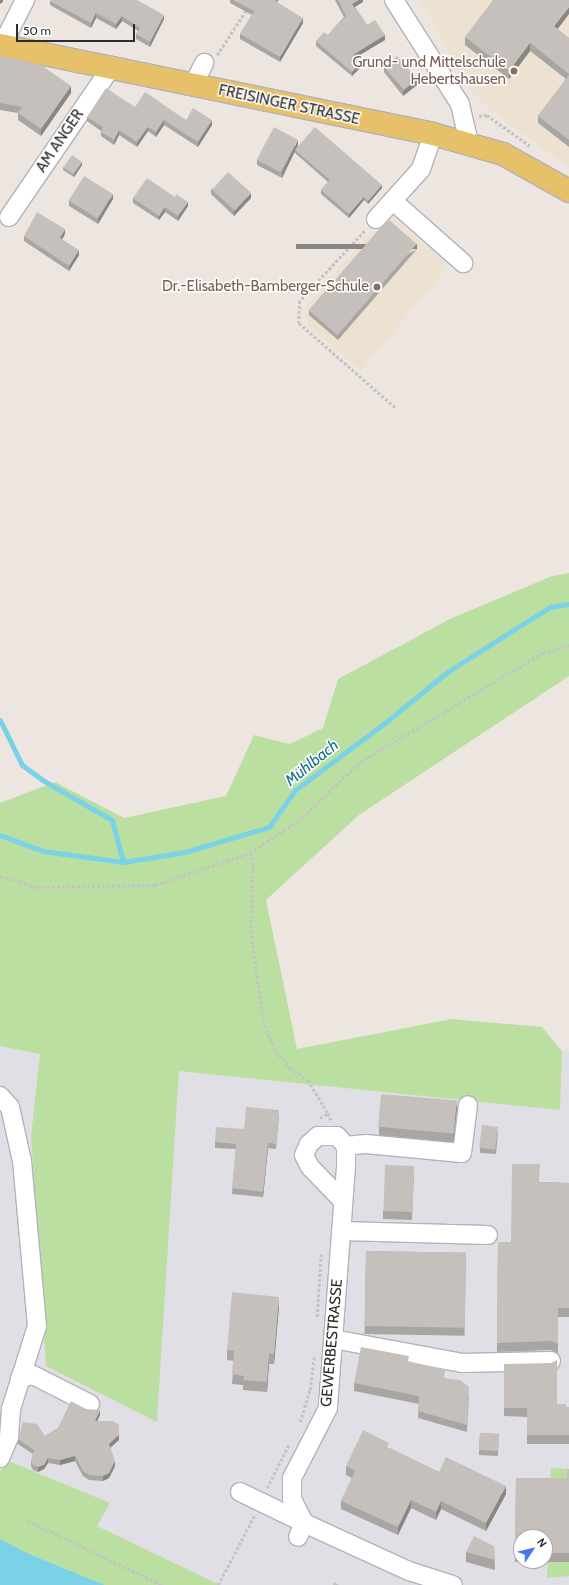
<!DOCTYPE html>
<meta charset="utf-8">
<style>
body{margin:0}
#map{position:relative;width:569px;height:1585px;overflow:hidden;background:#ede6e0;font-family:Cabin,sans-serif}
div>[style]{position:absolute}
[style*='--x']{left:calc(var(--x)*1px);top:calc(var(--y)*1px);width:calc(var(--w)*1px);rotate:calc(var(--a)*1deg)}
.industrial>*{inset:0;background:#e1dfe6}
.education>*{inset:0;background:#ede2d1}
.green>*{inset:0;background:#badfa0}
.water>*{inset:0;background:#7bd1e6}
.stream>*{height:5px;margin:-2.5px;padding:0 2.5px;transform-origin:2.5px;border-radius:2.5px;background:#7bd1e6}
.path>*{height:2.5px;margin-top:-1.25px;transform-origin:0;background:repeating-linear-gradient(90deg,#c4c4c4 0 3px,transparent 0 5px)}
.roads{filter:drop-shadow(1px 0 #b0b3bb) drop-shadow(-1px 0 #b0b3bb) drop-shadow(0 1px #b0b3bb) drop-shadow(0 -1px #b0b3bb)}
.minor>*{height:18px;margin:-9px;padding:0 9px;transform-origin:9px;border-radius:9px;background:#fff}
.major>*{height:22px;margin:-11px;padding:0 11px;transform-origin:11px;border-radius:11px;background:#e7c16a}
.wall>*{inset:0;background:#a9a5a2;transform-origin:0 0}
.shaded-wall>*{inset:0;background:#8a8684;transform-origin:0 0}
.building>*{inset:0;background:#c5c0bc;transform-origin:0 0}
.dots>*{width:11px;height:11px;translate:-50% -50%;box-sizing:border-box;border:2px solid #fff;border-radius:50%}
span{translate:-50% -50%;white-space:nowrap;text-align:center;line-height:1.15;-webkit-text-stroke:3px #fff;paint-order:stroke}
.education-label{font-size:15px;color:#785e54}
.right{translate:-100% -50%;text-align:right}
.street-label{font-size:15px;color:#2c2c2c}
.water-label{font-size:16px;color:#187295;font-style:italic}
.north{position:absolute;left:513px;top:1529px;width:40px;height:40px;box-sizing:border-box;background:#fff;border:1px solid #ababab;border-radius:50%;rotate:55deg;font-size:11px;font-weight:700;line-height:16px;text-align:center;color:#2c2c2c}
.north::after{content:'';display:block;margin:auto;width:14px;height:18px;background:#4c75ed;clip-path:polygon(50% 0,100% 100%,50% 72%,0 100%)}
.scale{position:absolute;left:16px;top:24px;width:119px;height:18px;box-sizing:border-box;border:2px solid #2c2c2c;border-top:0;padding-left:5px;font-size:12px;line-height:14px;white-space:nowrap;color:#2c2c2c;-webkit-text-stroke:3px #fff;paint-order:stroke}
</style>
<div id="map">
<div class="industrial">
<i style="clip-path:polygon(evenodd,0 1046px,40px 1054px,31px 1136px,156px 1421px,179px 1071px,560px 1110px,562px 1051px,569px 1052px,569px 1585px,220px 1585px,97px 1526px,109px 1503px,11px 1462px,0 1471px,0 1046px,521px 1537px,545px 1537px,545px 1561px,521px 1561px,521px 1537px)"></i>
</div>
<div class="education">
<i style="clip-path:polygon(420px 0,569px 0,569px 168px,489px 109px,466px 85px)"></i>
<i style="clip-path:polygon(389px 213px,446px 263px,447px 268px,361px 371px,307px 325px,306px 306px)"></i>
</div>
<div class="green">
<i style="clip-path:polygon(569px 573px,569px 676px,359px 815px,266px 900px,297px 1049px,452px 1019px,542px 1027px,562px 1051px,560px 1110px,179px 1071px,157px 1422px,46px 1366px,31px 1136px,40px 1054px,0 1046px,0 803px,55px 782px,124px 818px,226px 796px,254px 735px,290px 744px,323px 728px,338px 679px,452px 618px,552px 576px)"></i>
<i style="clip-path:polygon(11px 1462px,110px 1503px,97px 1526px,220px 1585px,105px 1585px,27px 1553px,0 1539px,0 1471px)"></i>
<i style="clip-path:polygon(551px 1468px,569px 1469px,569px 1576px,547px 1578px)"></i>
</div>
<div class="water">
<i style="clip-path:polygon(0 1539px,27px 1553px,105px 1585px,0 1585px)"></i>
</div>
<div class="stream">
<i style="--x:0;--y:720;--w:50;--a:63.9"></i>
<i style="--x:22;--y:765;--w:27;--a:36"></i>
<i style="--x:44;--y:781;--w:78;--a:29.8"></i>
<i style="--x:112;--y:820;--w:43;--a:75.3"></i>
<i style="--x:0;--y:835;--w:46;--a:20.4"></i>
<i style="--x:43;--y:851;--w:81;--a:7.8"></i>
<i style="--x:123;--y:862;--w:63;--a:-9.2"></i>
<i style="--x:185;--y:852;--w:88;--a:-16.6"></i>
<i style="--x:269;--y:827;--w:45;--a:-54.9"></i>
<i style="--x:295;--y:790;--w:112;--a:-36.7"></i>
<i style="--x:385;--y:723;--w:80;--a:-39.4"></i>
<i style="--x:447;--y:672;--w:122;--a:-32.3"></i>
<i style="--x:550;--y:607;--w:19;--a:-9"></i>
</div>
<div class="path">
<i style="--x:217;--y:55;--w:55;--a:-56.9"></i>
<i style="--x:479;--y:116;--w:8;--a:-7"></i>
<i style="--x:487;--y:115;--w:53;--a:35.8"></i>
<i style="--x:365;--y:231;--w:96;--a:132.9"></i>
<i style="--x:300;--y:301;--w:22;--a:93"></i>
<i style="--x:299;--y:323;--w:128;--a:41.2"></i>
<i style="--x:250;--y:853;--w:12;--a:76"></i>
<i style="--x:253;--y:865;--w:66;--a:91.7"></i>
<i style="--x:251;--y:931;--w:95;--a:82.1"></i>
<i style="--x:264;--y:1025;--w:29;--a:65"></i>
<i style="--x:276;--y:1051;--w:22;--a:51"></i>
<i style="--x:290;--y:1068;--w:22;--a:34"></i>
<i style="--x:308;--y:1080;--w:39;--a:59"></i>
<i style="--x:0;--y:876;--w:39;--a:17"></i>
<i style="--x:37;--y:887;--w:118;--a:-1"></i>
<i style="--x:155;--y:885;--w:100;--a:-18.6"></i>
<i style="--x:250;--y:853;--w:64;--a:-34.2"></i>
<i style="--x:303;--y:817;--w:79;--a:-44"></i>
<i style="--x:360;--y:762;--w:213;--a:-30.8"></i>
<i style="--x:543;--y:653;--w:27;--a:-17"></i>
<i style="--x:320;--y:1118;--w:9;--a:-32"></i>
<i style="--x:328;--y:1113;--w:8;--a:67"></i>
<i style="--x:317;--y:1317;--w:63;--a:-86.4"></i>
<i style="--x:300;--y:1422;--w:34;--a:-73"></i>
<i style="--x:310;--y:1390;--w:35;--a:-83"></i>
<i style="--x:267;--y:1488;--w:49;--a:-63.4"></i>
<i style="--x:28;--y:1521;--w:148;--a:25.5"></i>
<i style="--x:218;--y:1585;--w:78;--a:-62.4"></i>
</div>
<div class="roads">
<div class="minor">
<i style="--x:394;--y:0;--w:123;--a:57.6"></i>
<i style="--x:460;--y:104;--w:40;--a:77"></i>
<i style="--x:2;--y:45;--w:51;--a:-62.9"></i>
<i style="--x:193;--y:85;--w:25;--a:-63"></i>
<i style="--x:393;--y:201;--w:94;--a:41.5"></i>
<i style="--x:9;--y:217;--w:183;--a:-55.7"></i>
<i style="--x:376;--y:219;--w:67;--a:-48"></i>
<i style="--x:421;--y:169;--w:37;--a:-71"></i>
<i style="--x:0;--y:1096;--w:15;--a:48"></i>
<i style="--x:10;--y:1107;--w:55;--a:77.5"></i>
<i style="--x:22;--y:1161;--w:166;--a:84.8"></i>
<i style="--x:37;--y:1326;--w:87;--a:107.4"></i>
<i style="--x:11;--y:1409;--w:28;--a:94"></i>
<i style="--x:9;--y:1437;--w:23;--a:113"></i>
<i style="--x:346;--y:1146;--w:20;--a:-6"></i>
<i style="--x:366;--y:1144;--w:96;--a:5.4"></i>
<i style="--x:462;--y:1153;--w:48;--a:-82.9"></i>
<i style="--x:343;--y:1201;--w:47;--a:-134.1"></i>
<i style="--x:310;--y:1167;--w:13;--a:-117"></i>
<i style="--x:304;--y:1155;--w:12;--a:-66"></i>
<i style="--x:309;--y:1144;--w:12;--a:-42"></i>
<i style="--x:318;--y:1136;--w:19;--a:0"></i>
<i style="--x:337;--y:1136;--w:13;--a:48"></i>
<i style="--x:346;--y:1146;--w:21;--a:90"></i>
<i style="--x:346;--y:1167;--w:242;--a:94.3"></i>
<i style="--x:328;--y:1408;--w:79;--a:117.2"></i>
<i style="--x:292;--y:1478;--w:21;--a:90"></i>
<i style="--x:292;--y:1499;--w:27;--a:63"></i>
<i style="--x:304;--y:1523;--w:115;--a:24.6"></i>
<i style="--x:409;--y:1571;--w:46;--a:17.7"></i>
<i style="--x:341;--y:1231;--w:147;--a:1.6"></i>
<i style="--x:333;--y:1339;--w:131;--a:10.5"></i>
<i style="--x:462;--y:1363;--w:89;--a:-1.3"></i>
<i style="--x:20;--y:1378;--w:13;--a:-13"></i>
<i style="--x:33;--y:1375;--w:64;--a:27"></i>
<i style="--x:240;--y:1492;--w:71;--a:25.8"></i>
<i style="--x:304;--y:1523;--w:15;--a:113"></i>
</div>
<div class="major">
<i style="--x:0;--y:45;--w:442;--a:11.6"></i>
<i style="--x:433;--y:134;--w:73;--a:15.9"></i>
<i style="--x:503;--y:154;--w:76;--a:29.3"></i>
</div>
</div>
<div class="wall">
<i style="clip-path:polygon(230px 0,279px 0,277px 3px,303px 23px,280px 62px,240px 39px,240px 34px,252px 15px,230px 3px)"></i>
<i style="clip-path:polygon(335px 0,363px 0,363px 2px,355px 7px,367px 25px,385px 40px,356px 57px,361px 67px,352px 76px,316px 46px,316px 41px,328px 35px,344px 17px)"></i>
<i style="clip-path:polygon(50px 1px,164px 19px,150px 47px,136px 39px,136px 34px,138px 31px,122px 21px,116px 29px,96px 18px,91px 28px,50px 5px)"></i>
<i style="clip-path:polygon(557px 29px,569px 38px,569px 147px,538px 123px,538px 116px,566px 79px,530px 51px,509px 79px,465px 45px,465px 37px)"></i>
<i style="clip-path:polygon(0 56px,71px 93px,41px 136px,18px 120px,18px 113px,0 110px)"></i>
<i style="clip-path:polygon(384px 67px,417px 85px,403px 96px,384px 72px)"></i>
<i style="clip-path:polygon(135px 107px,186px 120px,212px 125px,198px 147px,164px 125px,156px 137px,148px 131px,137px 147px,119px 135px,114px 145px,101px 136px,101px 131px,87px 121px,87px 117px)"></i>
<i style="clip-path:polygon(298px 145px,296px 149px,382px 188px,368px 204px,364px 200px,349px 218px,321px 194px,321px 190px,328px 182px,295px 153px,295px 151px,282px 178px,257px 165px,257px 160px)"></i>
<i style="clip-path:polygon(82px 165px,74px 177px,63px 170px,63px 167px)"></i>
<i style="clip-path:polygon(211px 189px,251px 198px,234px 216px,211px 194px)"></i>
<i style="clip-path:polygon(133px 198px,188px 206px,178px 221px,165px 212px,159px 220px,133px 203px)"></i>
<i style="clip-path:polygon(113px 199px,98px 224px,69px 206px,69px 201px)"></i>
<i style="clip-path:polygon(65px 234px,62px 240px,79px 255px,69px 271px,24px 241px,24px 236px)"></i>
<i style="clip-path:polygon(417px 249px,338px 340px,309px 315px,309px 310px)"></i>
<i style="clip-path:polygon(457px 1108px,453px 1142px,379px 1135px,379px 1127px)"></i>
<i style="clip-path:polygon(279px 1115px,276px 1149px,268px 1148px,263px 1197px,232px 1194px,236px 1149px,215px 1148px,215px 1142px)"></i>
<i style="clip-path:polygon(498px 1132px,496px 1154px,480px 1153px,480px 1148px)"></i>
<i style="clip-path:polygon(414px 1173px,412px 1220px,383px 1219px,383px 1211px)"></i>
<i style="clip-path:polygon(539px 1182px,569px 1183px,569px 1317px,558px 1317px,558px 1353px,551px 1350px,497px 1352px,498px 1242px,511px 1242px)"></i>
<i style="left:366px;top:1251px;width:100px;height:83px;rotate:1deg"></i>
<i style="clip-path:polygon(279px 1306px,274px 1364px,269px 1364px,267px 1392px,243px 1390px,243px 1385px,232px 1384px,234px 1361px,227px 1360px,227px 1350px)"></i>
<i style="clip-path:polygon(409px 1362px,445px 1378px,469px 1395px,467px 1432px,418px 1418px,419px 1404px,354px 1391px,354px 1383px)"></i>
<i style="clip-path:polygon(504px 1364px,557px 1404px,566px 1407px,569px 1407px,569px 1444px,527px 1444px,527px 1417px,504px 1416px)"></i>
<i style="clip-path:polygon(86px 1409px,100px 1415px,97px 1421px,119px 1440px,110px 1447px,115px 1466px,109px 1478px,103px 1481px,89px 1480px,83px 1476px,75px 1461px,60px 1465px,48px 1463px,44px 1469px,38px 1472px,33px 1470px,31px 1466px,31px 1461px,33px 1454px,18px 1444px,18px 1439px,45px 1436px,58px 1428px)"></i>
<i style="left:480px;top:1433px;width:19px;height:22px;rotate:3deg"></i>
<i style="clip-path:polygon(389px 1448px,439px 1472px,506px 1494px,486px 1531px,441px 1509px,436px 1520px,411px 1508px,398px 1535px,341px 1509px,341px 1501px,352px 1478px,346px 1475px,346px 1466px)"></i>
<i style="clip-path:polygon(evenodd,569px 1469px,569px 1562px,515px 1562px,516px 1478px,567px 1478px,569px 1469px,521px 1537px,545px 1537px,545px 1561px,521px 1561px,521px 1537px)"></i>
<i style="clip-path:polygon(494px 1546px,495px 1570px,466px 1562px,466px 1552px)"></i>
</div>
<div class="shaded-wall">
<i style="clip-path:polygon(0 0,3px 0,3px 2px,0 4px)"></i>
<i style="clip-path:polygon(359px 0,363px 0,363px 2px,352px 8px,352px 4px)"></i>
<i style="clip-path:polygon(569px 7px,569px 14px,554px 34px,554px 26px)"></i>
<i style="clip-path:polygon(96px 13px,96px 18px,91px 28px,91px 23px)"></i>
<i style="clip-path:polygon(164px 15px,164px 19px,150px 47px,150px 42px)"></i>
<i style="clip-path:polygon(122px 16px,122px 21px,116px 29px,116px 24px)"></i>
<i style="clip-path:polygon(303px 18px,303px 23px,280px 62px,280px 57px)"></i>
<i style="clip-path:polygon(385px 35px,385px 40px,353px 59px,353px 55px)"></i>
<i style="clip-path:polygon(530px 43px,530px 51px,509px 79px,509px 71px)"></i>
<i style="clip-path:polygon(361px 62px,361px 67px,352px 76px,352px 72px)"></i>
<i style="clip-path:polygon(417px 79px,417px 85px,403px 96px,403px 91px)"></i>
<i style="clip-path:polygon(71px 86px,71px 93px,41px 136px,41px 129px)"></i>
<i style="clip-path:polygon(164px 120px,164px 125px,156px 137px,156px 132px)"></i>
<i style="clip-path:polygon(212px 120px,212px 125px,198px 147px,198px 142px)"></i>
<i style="clip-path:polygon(148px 127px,148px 131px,137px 147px,137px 142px)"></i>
<i style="clip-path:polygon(119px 130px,119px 135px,114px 145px,114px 140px)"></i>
<i style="clip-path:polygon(298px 140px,298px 145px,282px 178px,282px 172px)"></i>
<i style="clip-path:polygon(82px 162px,82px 165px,74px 177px,74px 174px)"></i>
<i style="clip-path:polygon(382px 185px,382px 188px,368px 204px,368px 201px)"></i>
<i style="clip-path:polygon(251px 193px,251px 198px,234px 216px,234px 211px)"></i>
<i style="clip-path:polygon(113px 194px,113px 199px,98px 224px,98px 219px)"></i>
<i style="clip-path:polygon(364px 197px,364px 200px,349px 218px,349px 214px)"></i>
<i style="clip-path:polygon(188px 202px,188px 206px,178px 221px,178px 216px)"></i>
<i style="clip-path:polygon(165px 207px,165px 212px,159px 220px,159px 216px)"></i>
<i style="clip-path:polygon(65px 229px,65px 234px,60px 243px,60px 238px)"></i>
<i style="left:417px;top:244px;width:5px;height:121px;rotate:90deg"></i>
<i style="clip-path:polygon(79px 250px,79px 255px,69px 271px,69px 266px)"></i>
<i style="clip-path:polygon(457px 1100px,457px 1108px,453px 1142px,453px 1134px)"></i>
<i style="clip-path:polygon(268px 1143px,268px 1148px,263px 1197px,263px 1192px)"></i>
<i style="clip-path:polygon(279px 1297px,279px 1306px,274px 1364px,274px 1354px)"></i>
<i style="clip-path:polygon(269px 1354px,269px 1364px,267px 1392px,267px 1382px)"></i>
<i style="clip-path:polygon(100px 1410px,100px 1415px,95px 1426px,95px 1421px)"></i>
<i style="clip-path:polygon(119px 1425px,119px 1440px,109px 1449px,109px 1444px)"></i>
<i style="clip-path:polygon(75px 1456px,75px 1461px,60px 1465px,60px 1460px)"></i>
<i style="clip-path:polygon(48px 1458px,48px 1463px,44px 1469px,38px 1472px,38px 1467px)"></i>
<i style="clip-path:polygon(115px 1461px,115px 1466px,109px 1478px,103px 1481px,103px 1476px)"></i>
<i style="clip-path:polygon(506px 1486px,506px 1494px,486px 1531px,486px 1523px)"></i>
<i style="clip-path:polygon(411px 1500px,411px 1508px,398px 1535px,398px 1527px)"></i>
<i style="clip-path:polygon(441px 1501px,441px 1509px,436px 1520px,436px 1512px)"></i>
</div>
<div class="building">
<i style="clip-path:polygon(51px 0,137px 0,164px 15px,150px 42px,136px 34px,140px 28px,122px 16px,116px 24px,96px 13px,91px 23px,50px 1px)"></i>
<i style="clip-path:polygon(233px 0,276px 0,275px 1px,303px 18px,280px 57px,240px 34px,254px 11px)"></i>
<i style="clip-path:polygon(338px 0,359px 0,352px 4px,367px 25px,375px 20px,385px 35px,353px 55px,361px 62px,352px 72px,316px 41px,324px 32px,328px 35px,346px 16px)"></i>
<i style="clip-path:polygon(493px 0,569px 0,569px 7px,554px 26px,569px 38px,569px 74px,530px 43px,509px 71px,465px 37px)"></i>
<i style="clip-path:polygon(0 56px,41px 65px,71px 86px,41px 129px,18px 113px,22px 107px,0 103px)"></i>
<i style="left:397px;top:56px;width:30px;height:17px;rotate:49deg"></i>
<i style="clip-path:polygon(569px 75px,569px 140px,538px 116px)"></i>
<i style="clip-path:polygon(106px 88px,135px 107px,145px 92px,186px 120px,193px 108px,212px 120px,198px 142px,164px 120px,156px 132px,148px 127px,137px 142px,119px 130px,114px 140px,101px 132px,103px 127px,87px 117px)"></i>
<i style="left:274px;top:127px;width:27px;height:37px;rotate:28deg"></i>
<i style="clip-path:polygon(315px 127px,382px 185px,368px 201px,364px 197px,349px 214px,321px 190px,330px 180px,295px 150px)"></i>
<i style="left:72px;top:155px;width:12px;height:15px;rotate:35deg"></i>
<i style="left:228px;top:172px;width:31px;height:24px;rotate:42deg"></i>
<i style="left:84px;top:176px;width:34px;height:29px;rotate:32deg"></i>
<i style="clip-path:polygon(147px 178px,175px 197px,176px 194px,188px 202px,178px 216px,165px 207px,159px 216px,133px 198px)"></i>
<i style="clip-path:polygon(37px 212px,65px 229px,60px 238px,79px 250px,69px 266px,24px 236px)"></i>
<i style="left:388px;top:219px;width:38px;height:121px;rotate:41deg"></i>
<i style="left:381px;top:1094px;width:76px;height:33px;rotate:5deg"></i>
<i style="clip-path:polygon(246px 1107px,279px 1110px,276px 1144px,268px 1143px,263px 1192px,232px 1188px,236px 1144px,215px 1142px,216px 1127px,244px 1129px)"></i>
<i style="left:482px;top:1125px;width:16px;height:23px;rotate:7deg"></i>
<i style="clip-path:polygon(512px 1164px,540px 1164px,539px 1182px,569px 1183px,569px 1308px,558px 1308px,558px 1344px,551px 1341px,497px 1343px,498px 1242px,511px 1242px)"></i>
<i style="left:385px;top:1165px;width:29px;height:46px;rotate:2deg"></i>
<i style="left:366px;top:1251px;width:100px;height:75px;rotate:1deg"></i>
<i style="clip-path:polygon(232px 1292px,279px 1297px,274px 1354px,269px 1354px,267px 1382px,243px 1380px,244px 1376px,232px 1374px,234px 1351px,227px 1350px)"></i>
<i style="clip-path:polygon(361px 1347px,409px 1356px,408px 1361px,445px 1370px,444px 1378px,460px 1380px,469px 1387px,467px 1425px,418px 1411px,419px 1396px,354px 1383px)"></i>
<i style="clip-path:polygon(557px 1360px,557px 1404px,566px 1404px,566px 1407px,569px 1407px,569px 1435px,527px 1435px,527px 1408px,504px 1408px,504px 1364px,551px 1363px)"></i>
<i style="clip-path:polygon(71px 1401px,86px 1409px,100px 1410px,95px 1421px,113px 1421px,119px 1425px,119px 1435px,109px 1444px,115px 1461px,109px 1473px,103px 1476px,89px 1475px,83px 1471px,75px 1456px,60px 1460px,48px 1458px,44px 1465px,38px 1467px,33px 1465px,31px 1461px,34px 1450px,18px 1439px,23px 1422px,37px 1424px,45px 1436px,58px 1428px)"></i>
<i style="clip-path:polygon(363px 1430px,389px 1443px,387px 1447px,439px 1472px,446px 1457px,506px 1486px,486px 1523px,441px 1501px,436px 1512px,411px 1500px,398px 1527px,341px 1501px,355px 1471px,346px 1466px)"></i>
<i style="left:480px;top:1433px;width:19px;height:17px;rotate:3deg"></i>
<i style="clip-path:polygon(567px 1469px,569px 1469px,569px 1553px,545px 1553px,545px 1537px,521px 1537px,521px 1553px,515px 1554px,516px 1478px,567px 1478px)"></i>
<i style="clip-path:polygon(474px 1536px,494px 1546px,495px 1560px,466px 1552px)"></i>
<i style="clip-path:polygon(334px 1582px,339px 1585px,333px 1585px)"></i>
</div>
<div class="dots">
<i style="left:514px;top:71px;background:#8d6e63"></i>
<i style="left:377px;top:287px;background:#8d6e63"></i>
</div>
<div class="education-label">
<span class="right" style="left:506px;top:71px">Grund- und Mittelschule<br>Hebertshausen</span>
<span class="right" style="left:369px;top:287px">Dr.-Elisabeth-Bamberger-Schule</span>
</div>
<div class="street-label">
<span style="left:289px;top:105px;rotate:12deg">FREISINGER STRASSE</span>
<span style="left:60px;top:141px;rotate:-56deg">AM ANGER</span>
<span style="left:332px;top:1343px;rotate:-85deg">GEWERBESTRASSE</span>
</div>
<div class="water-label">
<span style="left:312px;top:763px;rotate:-39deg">Mühlbach</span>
</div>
<div class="north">N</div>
<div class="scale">50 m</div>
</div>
